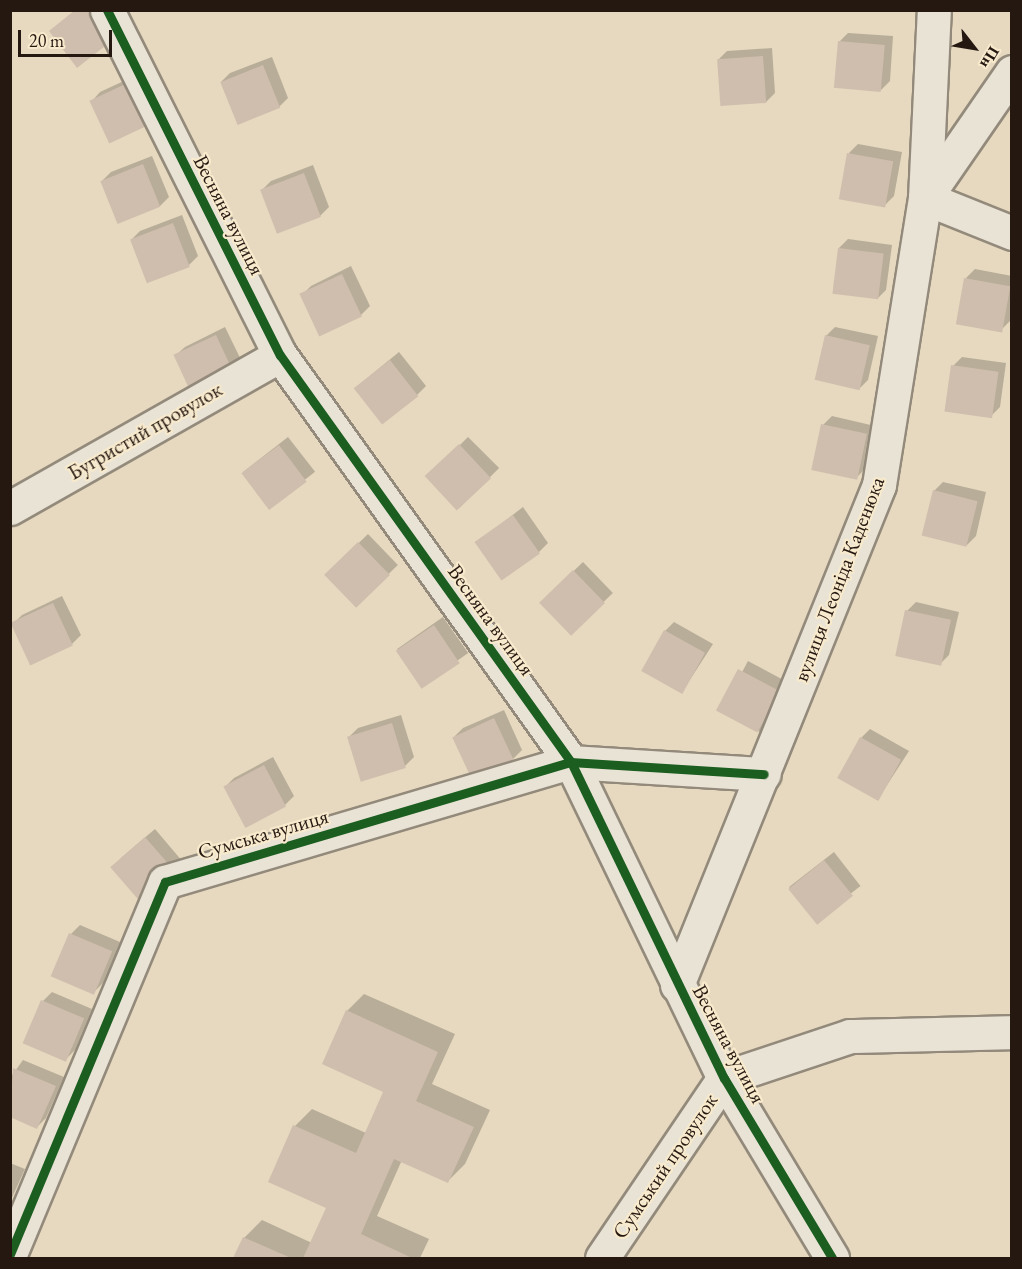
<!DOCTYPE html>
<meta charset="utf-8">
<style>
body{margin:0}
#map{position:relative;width:1022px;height:1269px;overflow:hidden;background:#e6d9bf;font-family:"EB Garamond",serif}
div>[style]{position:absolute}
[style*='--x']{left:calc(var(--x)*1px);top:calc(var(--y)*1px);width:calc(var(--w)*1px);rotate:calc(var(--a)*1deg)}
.shadow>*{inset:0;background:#0003;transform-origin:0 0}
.building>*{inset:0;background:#cfbead;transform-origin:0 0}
.roads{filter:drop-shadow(2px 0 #938a7b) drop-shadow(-2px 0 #938a7b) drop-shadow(0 2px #938a7b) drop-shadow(0 -2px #938a7b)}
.minor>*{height:33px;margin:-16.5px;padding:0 16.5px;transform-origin:16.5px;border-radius:16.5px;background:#e9e3d6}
.cycleway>*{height:9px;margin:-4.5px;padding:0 4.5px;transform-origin:4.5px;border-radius:4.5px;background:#1b5e20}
span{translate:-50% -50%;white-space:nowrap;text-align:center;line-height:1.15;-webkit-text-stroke:4.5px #f8eacc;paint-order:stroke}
.street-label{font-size:21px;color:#251811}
.frame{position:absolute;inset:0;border:12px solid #251811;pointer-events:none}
.north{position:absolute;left:944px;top:18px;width:60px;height:60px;-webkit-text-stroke:4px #f8eacc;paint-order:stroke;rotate:121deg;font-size:16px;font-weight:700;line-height:24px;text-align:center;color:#251811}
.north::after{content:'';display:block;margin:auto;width:21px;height:27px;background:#251811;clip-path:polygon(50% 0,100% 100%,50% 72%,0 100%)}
.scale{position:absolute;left:18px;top:30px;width:94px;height:27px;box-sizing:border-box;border:3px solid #251811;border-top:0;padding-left:8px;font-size:18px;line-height:21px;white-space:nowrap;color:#251811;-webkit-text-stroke:4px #f8eacc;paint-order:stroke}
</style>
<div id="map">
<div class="shadow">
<i style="clip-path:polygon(848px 33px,893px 36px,890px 81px,881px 90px,839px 42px)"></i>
<i style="clip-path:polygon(772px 48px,775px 93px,766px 102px,718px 60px,727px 51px)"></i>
<i style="clip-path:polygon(272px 57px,288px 98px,279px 107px,221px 82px,230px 73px)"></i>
<i style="clip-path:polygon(141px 73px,160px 112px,92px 101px,100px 92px)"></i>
<i style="clip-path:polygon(858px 144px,902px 152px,894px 196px,885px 205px,849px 153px)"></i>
<i style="clip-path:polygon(152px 156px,169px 197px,160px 206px,118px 222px,102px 181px,111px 172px)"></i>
<i style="clip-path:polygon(313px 165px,329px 207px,320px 216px,262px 190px,271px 181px)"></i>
<i style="clip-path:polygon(182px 215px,198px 256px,189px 265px,131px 240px,140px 231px)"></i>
<i style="clip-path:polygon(848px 239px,892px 245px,886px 290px,877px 299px,839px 248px)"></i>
<i style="clip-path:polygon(351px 266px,370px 306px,361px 315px,302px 295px,311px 286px)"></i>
<i style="clip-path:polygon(975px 269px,1012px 276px,1010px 321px,1001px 330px,966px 278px)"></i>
<i style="clip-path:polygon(225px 327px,244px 366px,235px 375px,176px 355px,185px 347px)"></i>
<i style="clip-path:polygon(835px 327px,878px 336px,868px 380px,859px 389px,826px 336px)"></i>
<i style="clip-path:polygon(399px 352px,426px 386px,417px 395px,355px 388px)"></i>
<i style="clip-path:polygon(962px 357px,1006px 363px,1000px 407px,991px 416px,953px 366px)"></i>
<i style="clip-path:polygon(832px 416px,875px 426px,865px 469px,856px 478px,823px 425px)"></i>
<i style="left:288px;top:437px;width:44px;height:57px;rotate:52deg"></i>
<i style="left:468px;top:437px;width:44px;height:57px;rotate:45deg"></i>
<i style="clip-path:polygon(943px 482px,986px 492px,976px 536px,967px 545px,934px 491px)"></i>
<i style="clip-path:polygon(523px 507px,548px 543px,539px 552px,477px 542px)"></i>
<i style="left:368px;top:534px;width:43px;height:58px;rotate:46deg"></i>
<i style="left:583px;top:562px;width:43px;height:58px;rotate:46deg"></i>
<i style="clip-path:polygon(62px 596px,81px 635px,72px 644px,13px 624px,22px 615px)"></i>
<i style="clip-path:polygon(916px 602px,959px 612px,949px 655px,940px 664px,907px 611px)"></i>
<i style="left:443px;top:617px;width:44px;height:56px;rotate:55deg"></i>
<i style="clip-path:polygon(674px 622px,713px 644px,682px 692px,665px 631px)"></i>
<i style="left:748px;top:661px;width:44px;height:57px;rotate:28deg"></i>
<i style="clip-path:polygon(504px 710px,522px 750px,513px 759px,454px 737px,463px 728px)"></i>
<i style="clip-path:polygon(401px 715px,414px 757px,405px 766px,349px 737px,358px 728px)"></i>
<i style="clip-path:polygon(870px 729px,909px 751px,878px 799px,861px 738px)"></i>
<i style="clip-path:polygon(273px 757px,294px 796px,285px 805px,225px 787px,234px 778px)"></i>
<i style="clip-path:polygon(155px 829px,183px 862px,174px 871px,121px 858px)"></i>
<i style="left:834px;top:852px;width:43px;height:57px;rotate:52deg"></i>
<i style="clip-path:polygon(80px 925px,120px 942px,103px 983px,94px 992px,71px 934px)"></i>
<i style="clip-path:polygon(52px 992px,92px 1009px,75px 1050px,66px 1059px,43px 1001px)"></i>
<i style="clip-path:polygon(364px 994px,455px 1034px,432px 1084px,490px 1110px,465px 1164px,448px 1181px,402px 1160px,377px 1216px,429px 1239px,420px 1258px,235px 1258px,244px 1238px,262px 1220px,312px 1243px,328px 1207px,295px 1126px,312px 1109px,366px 1133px,385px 1091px,347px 1011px)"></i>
<i style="clip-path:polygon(23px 1060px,64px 1077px,46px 1118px,37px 1127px,10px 1116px,10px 1078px)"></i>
<i style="clip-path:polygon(10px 1163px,25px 1169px,10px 1202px)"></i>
</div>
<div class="building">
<i style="clip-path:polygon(75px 10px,92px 10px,114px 39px,77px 68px,49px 31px)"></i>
<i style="left:838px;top:41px;width:47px;height:47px;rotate:5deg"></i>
<i style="left:763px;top:56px;width:47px;height:46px;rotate:86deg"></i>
<i style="left:263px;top:65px;width:46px;height:46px;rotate:68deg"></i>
<i style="left:132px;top:81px;width:47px;height:47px;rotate:65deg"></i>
<i style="left:847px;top:153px;width:47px;height:47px;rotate:10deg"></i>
<i style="left:143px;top:164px;width:46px;height:46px;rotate:68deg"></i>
<i style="left:304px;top:173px;width:47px;height:47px;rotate:69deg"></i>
<i style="left:173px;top:223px;width:47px;height:46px;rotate:69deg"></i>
<i style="left:838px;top:248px;width:46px;height:46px;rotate:7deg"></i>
<i style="left:342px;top:274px;width:47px;height:47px;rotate:65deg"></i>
<i style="left:964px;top:278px;width:47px;height:47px;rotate:10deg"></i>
<i style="left:216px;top:335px;width:47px;height:47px;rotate:65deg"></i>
<i style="left:825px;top:335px;width:46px;height:46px;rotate:13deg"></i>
<i style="left:390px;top:360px;width:46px;height:46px;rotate:52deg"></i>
<i style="left:951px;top:365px;width:48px;height:47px;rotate:8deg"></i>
<i style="left:821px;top:424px;width:47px;height:47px;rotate:12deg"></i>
<i style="left:459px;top:444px;width:47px;height:47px;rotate:47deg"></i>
<i style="left:279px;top:445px;width:46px;height:47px;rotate:53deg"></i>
<i style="left:933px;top:490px;width:46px;height:47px;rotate:14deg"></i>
<i style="left:513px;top:515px;width:47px;height:47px;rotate:55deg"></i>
<i style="left:358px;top:542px;width:46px;height:47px;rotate:46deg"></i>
<i style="left:573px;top:570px;width:46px;height:47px;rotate:46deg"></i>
<i style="left:53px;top:603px;width:47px;height:47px;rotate:65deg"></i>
<i style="left:905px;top:610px;width:47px;height:47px;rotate:12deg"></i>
<i style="left:434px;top:625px;width:46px;height:46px;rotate:56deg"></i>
<i style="left:664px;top:630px;width:47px;height:47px;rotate:29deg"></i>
<i style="left:738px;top:669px;width:47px;height:47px;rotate:28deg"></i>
<i style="left:494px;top:718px;width:47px;height:46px;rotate:65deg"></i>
<i style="left:392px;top:723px;width:47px;height:47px;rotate:73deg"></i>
<i style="left:860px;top:737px;width:47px;height:47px;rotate:29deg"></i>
<i style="left:264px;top:765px;width:47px;height:46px;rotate:62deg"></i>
<i style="left:145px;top:837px;width:46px;height:46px;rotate:49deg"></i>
<i style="left:824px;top:860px;width:46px;height:46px;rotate:51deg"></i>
<i style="left:69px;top:933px;width:47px;height:47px;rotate:23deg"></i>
<i style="left:41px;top:1000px;width:47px;height:47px;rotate:23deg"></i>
<i style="clip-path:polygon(346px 1010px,438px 1052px,416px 1101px,474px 1127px,448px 1183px,394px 1159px,361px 1234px,412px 1258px,303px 1258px,326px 1208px,268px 1182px,293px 1125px,356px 1153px,383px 1092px,322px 1064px)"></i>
<i style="clip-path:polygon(13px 1068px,56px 1086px,37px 1129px,10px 1117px)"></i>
<i style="clip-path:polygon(243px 1237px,291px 1258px,233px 1258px)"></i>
</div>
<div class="roads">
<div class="minor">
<i style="--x:107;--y:10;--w:386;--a:63.4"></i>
<i style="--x:280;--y:355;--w:500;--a:54.44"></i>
<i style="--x:571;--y:762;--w:351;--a:64.2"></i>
<i style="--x:724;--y:1078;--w:210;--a:59"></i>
<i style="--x:1012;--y:72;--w:153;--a:124.6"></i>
<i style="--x:925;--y:198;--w:94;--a:21.9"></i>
<i style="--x:10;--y:508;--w:310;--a:-29.5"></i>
<i style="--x:677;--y:985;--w:539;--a:-68"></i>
<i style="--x:879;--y:485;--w:291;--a:-80.9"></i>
<i style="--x:925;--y:198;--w:188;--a:-87.3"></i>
<i style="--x:10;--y:1254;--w:403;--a:-67.4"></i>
<i style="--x:165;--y:882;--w:423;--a:-16.5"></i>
<i style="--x:571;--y:762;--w:193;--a:3.6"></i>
<i style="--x:602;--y:1258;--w:217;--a:-55.9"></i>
<i style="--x:724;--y:1078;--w:133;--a:-18.4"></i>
<i style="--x:850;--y:1036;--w:162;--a:-1.4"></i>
</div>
</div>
<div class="cycleway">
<i style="--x:107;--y:10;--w:386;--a:63.4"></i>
<i style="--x:280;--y:355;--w:500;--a:54.44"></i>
<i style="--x:571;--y:762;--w:351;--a:64.2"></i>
<i style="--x:724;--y:1078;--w:210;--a:59"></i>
<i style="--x:10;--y:1254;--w:403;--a:-67.4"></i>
<i style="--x:165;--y:882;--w:423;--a:-16.5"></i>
<i style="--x:571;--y:762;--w:193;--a:3.6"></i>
</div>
<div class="street-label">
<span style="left:229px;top:215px;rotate:63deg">Весняна вулиця</span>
<span style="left:145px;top:431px;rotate:-30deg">Бугристий провулок</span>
<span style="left:839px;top:579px;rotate:-69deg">вулиця Леоніда Каденюка</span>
<span style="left:491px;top:620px;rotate:54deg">Весняна вулиця</span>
<span style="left:263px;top:834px;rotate:-16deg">Сумська вулиця</span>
<span style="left:729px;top:1044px;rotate:62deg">Весняна вулиця</span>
<span style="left:665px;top:1166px;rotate:-56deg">Сумський провулок</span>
</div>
<div class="frame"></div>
<div class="north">Пн</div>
<div class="scale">20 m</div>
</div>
